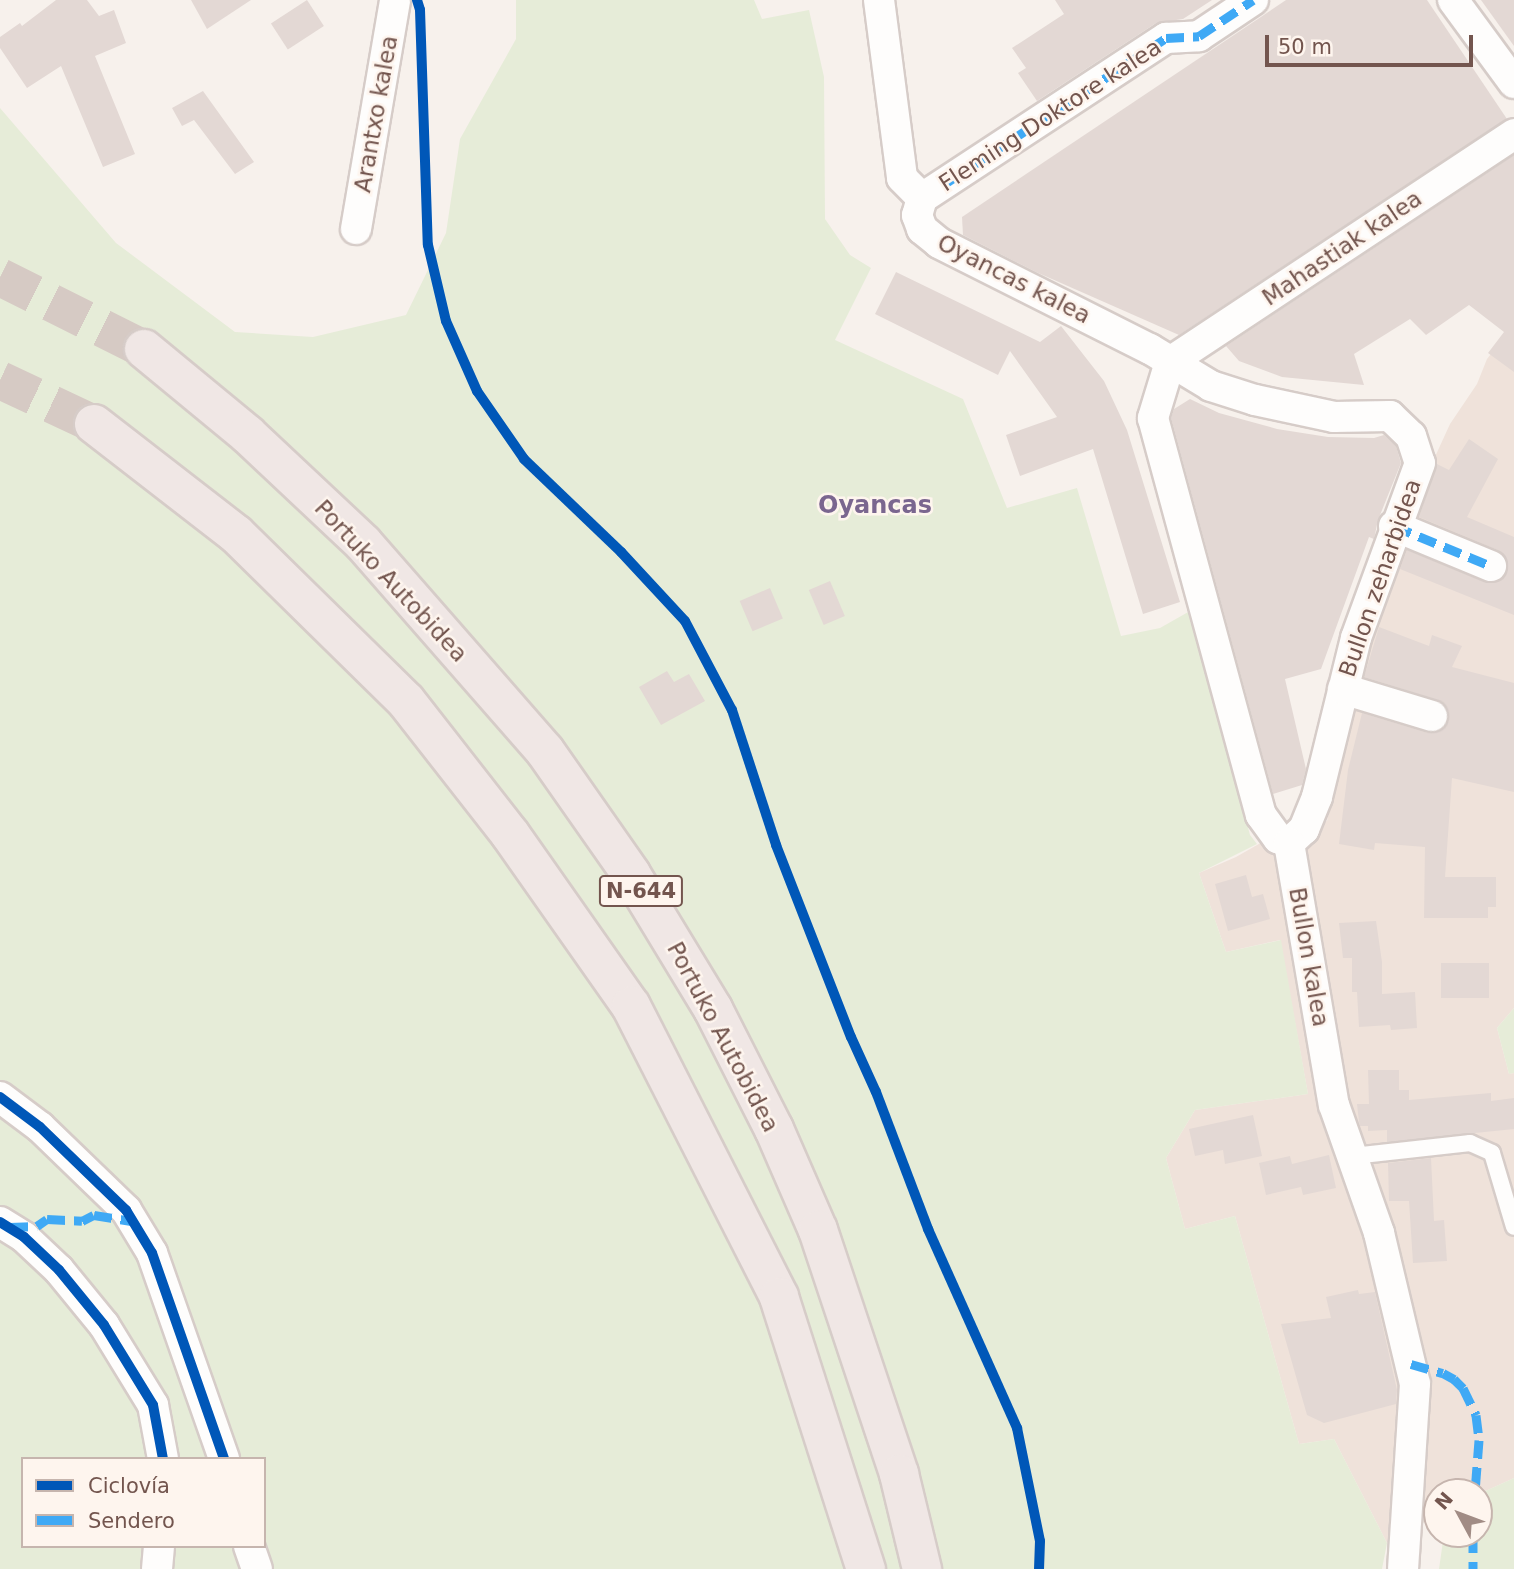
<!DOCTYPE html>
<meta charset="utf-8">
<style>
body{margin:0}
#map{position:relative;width:1514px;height:1569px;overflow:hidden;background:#f7f1ec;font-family:"DejaVu Sans",sans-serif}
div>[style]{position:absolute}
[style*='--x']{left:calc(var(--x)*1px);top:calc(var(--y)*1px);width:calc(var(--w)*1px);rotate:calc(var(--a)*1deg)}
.residential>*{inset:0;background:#efe2da}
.green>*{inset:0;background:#e6ecd8}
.building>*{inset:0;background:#e3d8d4;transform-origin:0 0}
.highway-tunnel>*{height:38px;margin-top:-19px;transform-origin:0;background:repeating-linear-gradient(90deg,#d6cac4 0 38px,transparent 0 57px)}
.roads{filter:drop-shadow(2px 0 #d6ccc8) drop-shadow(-2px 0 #d6ccc8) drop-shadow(0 2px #d6ccc8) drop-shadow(0 -2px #d6ccc8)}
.lane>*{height:16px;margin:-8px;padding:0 8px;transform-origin:8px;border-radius:8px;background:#fefdfc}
.street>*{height:30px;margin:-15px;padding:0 15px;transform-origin:15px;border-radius:15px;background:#fefdfc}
.highway>*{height:38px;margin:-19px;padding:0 19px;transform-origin:19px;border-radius:19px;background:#f0e7e5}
.quiet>*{height:9px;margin-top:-4.5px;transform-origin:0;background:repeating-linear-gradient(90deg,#3fa9f5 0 18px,transparent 0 27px)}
.cycleway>*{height:10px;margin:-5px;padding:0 5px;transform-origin:5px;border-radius:5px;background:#0057b8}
span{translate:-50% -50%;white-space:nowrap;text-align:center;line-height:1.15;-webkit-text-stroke:5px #fef5ee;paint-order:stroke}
.shield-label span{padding:2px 5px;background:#fef5ee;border:2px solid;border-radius:5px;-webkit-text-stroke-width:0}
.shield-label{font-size:21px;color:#73554e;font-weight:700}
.street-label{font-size:23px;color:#73554e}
.neighbourhood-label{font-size:24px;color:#7a668f;font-weight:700}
.legend{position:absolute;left:21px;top:1457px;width:245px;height:91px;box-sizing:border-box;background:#fef5ee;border:2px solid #c6b5ae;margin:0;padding:9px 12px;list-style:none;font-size:21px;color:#73554e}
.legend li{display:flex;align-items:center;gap:14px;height:35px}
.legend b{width:35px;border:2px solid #c6b5ae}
.north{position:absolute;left:1423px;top:1478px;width:70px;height:70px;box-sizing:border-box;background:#fef5ee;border:2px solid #c6b5ae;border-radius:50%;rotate:311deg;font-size:19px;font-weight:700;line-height:28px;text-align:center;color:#73554e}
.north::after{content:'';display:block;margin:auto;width:24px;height:32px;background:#a18c85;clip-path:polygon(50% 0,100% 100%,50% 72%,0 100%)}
.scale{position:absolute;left:1265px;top:35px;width:208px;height:32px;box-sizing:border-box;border:4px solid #73554e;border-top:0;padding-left:9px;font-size:21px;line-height:24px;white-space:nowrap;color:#73554e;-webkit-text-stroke:5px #fef5ee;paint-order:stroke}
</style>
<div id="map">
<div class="residential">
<i style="clip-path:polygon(1514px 324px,1514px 1008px,1497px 1028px,1509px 1074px,1514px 1073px,1514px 1478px,1479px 1494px,1437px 1492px,1437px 1515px,1387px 1543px,1334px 1439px,1299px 1444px,1235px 1216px,1185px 1229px,1166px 1158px,1195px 1110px,1308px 1094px,1280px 940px,1226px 952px,1199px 873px,1236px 857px,1289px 827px,1327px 821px,1353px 702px,1402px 529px,1450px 424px,1477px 384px,1487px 359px)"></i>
</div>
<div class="green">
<i style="clip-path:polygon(evenodd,516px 0,754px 0,762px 19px,809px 10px,824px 77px,825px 219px,850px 255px,871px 268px,835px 340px,963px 399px,1007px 508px,1077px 488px,1121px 636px,1160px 628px,1190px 611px,1250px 835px,1257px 844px,1199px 873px,1226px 952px,1281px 940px,1308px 1094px,1195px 1110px,1166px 1158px,1185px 1229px,1235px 1216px,1299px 1444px,1334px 1439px,1387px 1543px,1382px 1569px,0 1569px,0 108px,116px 243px,235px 332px,313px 337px,406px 315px,446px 233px,460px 139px,516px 39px,516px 0,23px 1459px,264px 1459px,264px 1546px,23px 1546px,23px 1459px)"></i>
<i style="clip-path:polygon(1514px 1008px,1514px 1073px,1509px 1074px,1497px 1028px)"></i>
<i style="clip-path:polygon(1514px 1478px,1514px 1569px,1439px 1569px,1444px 1534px,1479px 1534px,1479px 1494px)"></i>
</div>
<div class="building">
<i style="clip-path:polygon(56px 0,87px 0,99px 16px,114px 10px,126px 43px,95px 56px,135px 154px,103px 167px,61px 66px,27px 88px,0 48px,0 37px,20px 23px,22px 26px)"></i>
<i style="clip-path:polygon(191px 0,251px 0,207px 29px)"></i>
<i style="left:307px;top:0;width:31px;height:43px;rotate:57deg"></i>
<i style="clip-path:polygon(1055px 0,1212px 0,1183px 19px,1156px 23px,1037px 101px,1018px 73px,1026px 68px,1012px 48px,1064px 14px)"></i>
<i style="clip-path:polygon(1286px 0,1427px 0,1507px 119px,1179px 335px,1036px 272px,963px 235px,962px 217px)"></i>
<i style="clip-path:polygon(1481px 0,1514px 0,1514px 46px)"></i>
<i style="clip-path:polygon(203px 91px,254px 162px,235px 174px,194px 120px,182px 126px,172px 108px)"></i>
<i style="clip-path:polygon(1514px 155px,1514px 372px,1488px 353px,1504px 332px,1469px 305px,1426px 335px,1410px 319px,1354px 354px,1364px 385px,1282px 377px,1239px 361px,1226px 346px)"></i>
<i style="clip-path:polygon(896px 272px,1040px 342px,1061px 326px,1104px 381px,1127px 430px,1180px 602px,1143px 614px,1093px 449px,1020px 476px,1006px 435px,1057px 417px,1010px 351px,998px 375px,875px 314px)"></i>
<i style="clip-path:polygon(1190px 399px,1219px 413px,1277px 429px,1328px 437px,1374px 438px,1384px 435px,1396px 446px,1401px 463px,1378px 520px,1374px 539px,1369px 537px,1321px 669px,1285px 679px,1306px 769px,1302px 785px,1273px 794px,1171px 418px,1174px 409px)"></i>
<i style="clip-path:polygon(1469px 439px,1498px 459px,1467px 517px,1514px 537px,1514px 615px,1400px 569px,1407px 550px,1485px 582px,1494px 583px,1507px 573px,1508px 563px,1498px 550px,1419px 517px,1437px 464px,1449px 470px)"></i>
<i style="left:830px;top:581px;width:38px;height:23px;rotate:67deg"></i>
<i style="left:770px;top:588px;width:33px;height:33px;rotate:67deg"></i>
<i style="clip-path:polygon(1379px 627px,1429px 646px,1432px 635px,1462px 646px,1452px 667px,1514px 683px,1514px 792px,1452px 778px,1445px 877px,1496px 877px,1496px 907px,1488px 907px,1488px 918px,1424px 918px,1425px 847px,1375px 843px,1374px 850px,1339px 844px,1348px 770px,1362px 713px,1428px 733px,1443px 729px,1449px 720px,1449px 711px,1438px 700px,1364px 677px)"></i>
<i style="clip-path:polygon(667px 671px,674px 682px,689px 674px,705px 701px,661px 725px,639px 687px)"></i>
<i style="clip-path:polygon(1246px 875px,1252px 897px,1263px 894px,1270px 919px,1228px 931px,1215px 884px)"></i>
<i style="clip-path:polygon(1376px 921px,1382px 962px,1382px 994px,1415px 992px,1417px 1028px,1391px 1030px,1390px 1025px,1359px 1027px,1357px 992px,1352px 992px,1352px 958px,1343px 958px,1339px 923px)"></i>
<i style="left:1441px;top:963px;width:48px;height:35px"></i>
<i style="clip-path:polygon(1368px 1070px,1399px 1070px,1399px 1090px,1409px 1090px,1409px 1100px,1491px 1093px,1491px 1101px,1514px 1098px,1514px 1129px,1387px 1142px,1387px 1130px,1368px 1131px,1368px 1126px,1360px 1126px,1359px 1122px,1357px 1104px,1369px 1104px)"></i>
<i style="clip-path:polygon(1253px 1115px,1262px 1156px,1225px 1164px,1223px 1150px,1195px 1156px,1189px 1129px)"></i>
<i style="clip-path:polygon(1329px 1155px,1336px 1188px,1303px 1195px,1301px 1187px,1266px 1195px,1259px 1163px,1290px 1156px,1292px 1164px)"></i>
<i style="clip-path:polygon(1431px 1158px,1434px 1221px,1444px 1220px,1447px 1261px,1413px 1263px,1409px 1201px,1389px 1201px,1388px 1163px)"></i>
<i style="clip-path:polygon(1358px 1290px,1359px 1294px,1375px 1292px,1397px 1390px,1396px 1404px,1324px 1423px,1307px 1415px,1281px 1324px,1331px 1318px,1326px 1297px)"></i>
</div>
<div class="highway-tunnel">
<i style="--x:0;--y:277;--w:161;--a:26.6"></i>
<i style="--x:0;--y:380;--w:104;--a:25.1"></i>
</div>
<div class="roads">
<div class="lane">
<i style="--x:1353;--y:1156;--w:118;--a:-6.3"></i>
<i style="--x:1470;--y:1143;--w:24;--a:24"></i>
<i style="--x:1492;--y:1153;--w:77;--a:73.4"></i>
</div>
<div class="street">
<i style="--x:879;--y:0;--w:179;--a:82.6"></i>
<i style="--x:902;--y:178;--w:28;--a:45"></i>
<i style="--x:1453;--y:0;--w:103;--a:53.7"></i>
<i style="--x:922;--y:198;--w:18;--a:106"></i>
<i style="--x:917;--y:215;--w:15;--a:70"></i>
<i style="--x:922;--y:229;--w:22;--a:39"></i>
<i style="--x:939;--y:243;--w:236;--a:26.7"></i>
<i style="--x:1150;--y:349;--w:71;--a:31.2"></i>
<i style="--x:1211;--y:386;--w:46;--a:17.7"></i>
<i style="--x:1255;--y:400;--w:81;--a:12.1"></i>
<i style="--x:1334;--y:417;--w:56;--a:-1"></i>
<i style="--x:1390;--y:416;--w:29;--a:44"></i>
<i style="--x:1411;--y:436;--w:28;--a:72"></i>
<i style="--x:1420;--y:463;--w:186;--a:110.1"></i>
<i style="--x:1356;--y:638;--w:164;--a:103.8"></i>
<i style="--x:1317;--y:797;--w:35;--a:112"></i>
<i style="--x:1304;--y:829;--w:21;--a:137"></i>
<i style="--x:922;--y:198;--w:292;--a:-33.3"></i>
<i style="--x:1166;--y:38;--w:33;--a:-3"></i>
<i style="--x:1199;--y:36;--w:65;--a:-33.7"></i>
<i style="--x:356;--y:229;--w:232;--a:-80.3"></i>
<i style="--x:1170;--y:362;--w:59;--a:106.9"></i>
<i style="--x:1153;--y:418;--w:411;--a:74.8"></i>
<i style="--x:1261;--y:815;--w:29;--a:54"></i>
<i style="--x:1278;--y:838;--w:12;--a:24"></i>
<i style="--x:1170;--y:362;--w:413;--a:-33.5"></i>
<i style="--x:1394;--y:526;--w:105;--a:22.4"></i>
<i style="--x:1343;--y:689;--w:93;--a:16.9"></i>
<i style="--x:1289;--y:843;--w:266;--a:80.3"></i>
<i style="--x:1334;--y:1105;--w:136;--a:70.6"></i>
<i style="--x:1379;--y:1233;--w:155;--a:76.6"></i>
<i style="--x:1415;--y:1384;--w:185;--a:93.7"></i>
<i style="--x:0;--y:1097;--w:50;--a:36.9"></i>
<i style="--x:40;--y:1127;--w:120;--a:44"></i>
<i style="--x:126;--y:1210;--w:50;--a:58.8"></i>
<i style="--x:152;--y:1253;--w:218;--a:70.7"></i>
<i style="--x:0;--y:1222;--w:28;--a:32"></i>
<i style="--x:24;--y:1237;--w:48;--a:43.3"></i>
<i style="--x:59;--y:1270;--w:71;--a:50.7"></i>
<i style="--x:104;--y:1325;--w:94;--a:58.5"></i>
<i style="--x:153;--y:1405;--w:55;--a:79.5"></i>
<i style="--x:249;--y:1546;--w:24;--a:71"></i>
<i style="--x:157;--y:1569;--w:23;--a:-85"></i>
</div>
<div class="highway">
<i style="--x:144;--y:349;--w:134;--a:39.5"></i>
<i style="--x:247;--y:434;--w:159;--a:43.2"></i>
<i style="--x:363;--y:543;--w:276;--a:48.8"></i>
<i style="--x:545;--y:751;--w:150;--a:55"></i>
<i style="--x:631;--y:874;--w:158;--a:58.7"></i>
<i style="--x:713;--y:1009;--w:135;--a:63.1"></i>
<i style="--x:774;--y:1129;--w:110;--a:66.5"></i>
<i style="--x:818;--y:1230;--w:257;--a:71.6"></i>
<i style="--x:899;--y:1474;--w:98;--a:76.4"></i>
<i style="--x:94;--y:424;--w:180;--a:37.8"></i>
<i style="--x:236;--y:534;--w:238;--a:44.5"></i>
<i style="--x:406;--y:701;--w:169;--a:52"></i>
<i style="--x:510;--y:834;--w:210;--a:54.9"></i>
<i style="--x:631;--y:1006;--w:326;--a:63"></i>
<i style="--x:779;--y:1297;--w:286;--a:72.3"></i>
</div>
</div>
<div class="quiet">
<i style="--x:946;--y:183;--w:263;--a:-33.4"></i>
<i style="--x:1166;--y:38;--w:33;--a:-3"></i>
<i style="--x:1199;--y:36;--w:65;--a:-33.7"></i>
<i style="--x:1394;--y:526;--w:105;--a:22.4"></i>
<i style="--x:10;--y:1227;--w:27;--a:-2"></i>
<i style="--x:37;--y:1226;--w:12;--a:-35"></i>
<i style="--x:47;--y:1219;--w:35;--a:3"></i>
<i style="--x:82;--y:1221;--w:13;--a:-27"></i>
<i style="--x:94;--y:1215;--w:38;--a:9"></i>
<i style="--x:1411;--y:1364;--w:33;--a:16"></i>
<i style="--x:1443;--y:1373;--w:13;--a:29"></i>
<i style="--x:1454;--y:1379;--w:13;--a:45"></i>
<i style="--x:1463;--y:1388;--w:30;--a:64"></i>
<i style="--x:1476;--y:1415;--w:25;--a:83"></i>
<i style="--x:1479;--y:1440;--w:52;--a:94.4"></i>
<i style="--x:1473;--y:1534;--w:35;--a:90"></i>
</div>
<div class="cycleway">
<i style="--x:417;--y:0;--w:10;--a:73"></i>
<i style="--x:420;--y:10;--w:235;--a:88.1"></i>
<i style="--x:428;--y:245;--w:78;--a:76.7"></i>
<i style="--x:446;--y:321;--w:77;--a:66.1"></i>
<i style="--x:477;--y:391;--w:83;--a:55.3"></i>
<i style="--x:524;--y:459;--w:134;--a:43.8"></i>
<i style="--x:621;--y:552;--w:94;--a:47.2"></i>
<i style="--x:685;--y:621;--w:101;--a:62.2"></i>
<i style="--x:732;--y:710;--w:142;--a:71.9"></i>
<i style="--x:776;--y:845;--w:206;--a:68.7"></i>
<i style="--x:851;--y:1037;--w:60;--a:65.6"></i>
<i style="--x:876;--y:1092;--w:147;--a:69.2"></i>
<i style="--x:928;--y:1229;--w:218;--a:65.9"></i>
<i style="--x:1017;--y:1428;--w:115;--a:78.5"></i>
<i style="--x:1040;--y:1541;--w:28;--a:92"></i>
<i style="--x:0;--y:1097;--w:50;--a:36.9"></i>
<i style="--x:40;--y:1127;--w:120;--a:44"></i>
<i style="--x:126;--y:1210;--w:50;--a:58.8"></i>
<i style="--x:152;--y:1253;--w:218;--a:70.7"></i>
<i style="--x:0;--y:1222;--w:28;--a:32"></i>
<i style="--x:24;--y:1237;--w:48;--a:43.3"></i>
<i style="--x:59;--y:1270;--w:71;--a:50.7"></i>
<i style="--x:104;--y:1325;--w:94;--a:58.5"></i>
<i style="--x:153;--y:1405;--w:55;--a:79.5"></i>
</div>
<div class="shield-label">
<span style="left:641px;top:891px">N-644</span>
</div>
<div class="street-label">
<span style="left:376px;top:114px;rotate:-80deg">Arantxo kalea</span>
<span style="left:1050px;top:115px;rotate:-33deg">Fleming Doktore kalea</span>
<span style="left:1342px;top:248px;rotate:-34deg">Mahastiak kalea</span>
<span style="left:1014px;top:279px;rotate:27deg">Oyancas kalea</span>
<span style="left:1380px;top:578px;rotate:-71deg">Bullon zeharbidea</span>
<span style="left:391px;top:581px;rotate:47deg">Portuko Autobidea</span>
<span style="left:1309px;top:957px;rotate:80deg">Bullon kalea</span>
<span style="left:723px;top:1037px;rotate:62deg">Portuko Autobidea</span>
</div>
<div class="neighbourhood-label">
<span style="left:875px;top:506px">Oyancas</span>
</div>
<ul class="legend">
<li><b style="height:9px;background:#0057b8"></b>Ciclovía</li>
<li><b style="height:9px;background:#3fa9f5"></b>Sendero</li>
</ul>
<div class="north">N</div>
<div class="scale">50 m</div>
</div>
